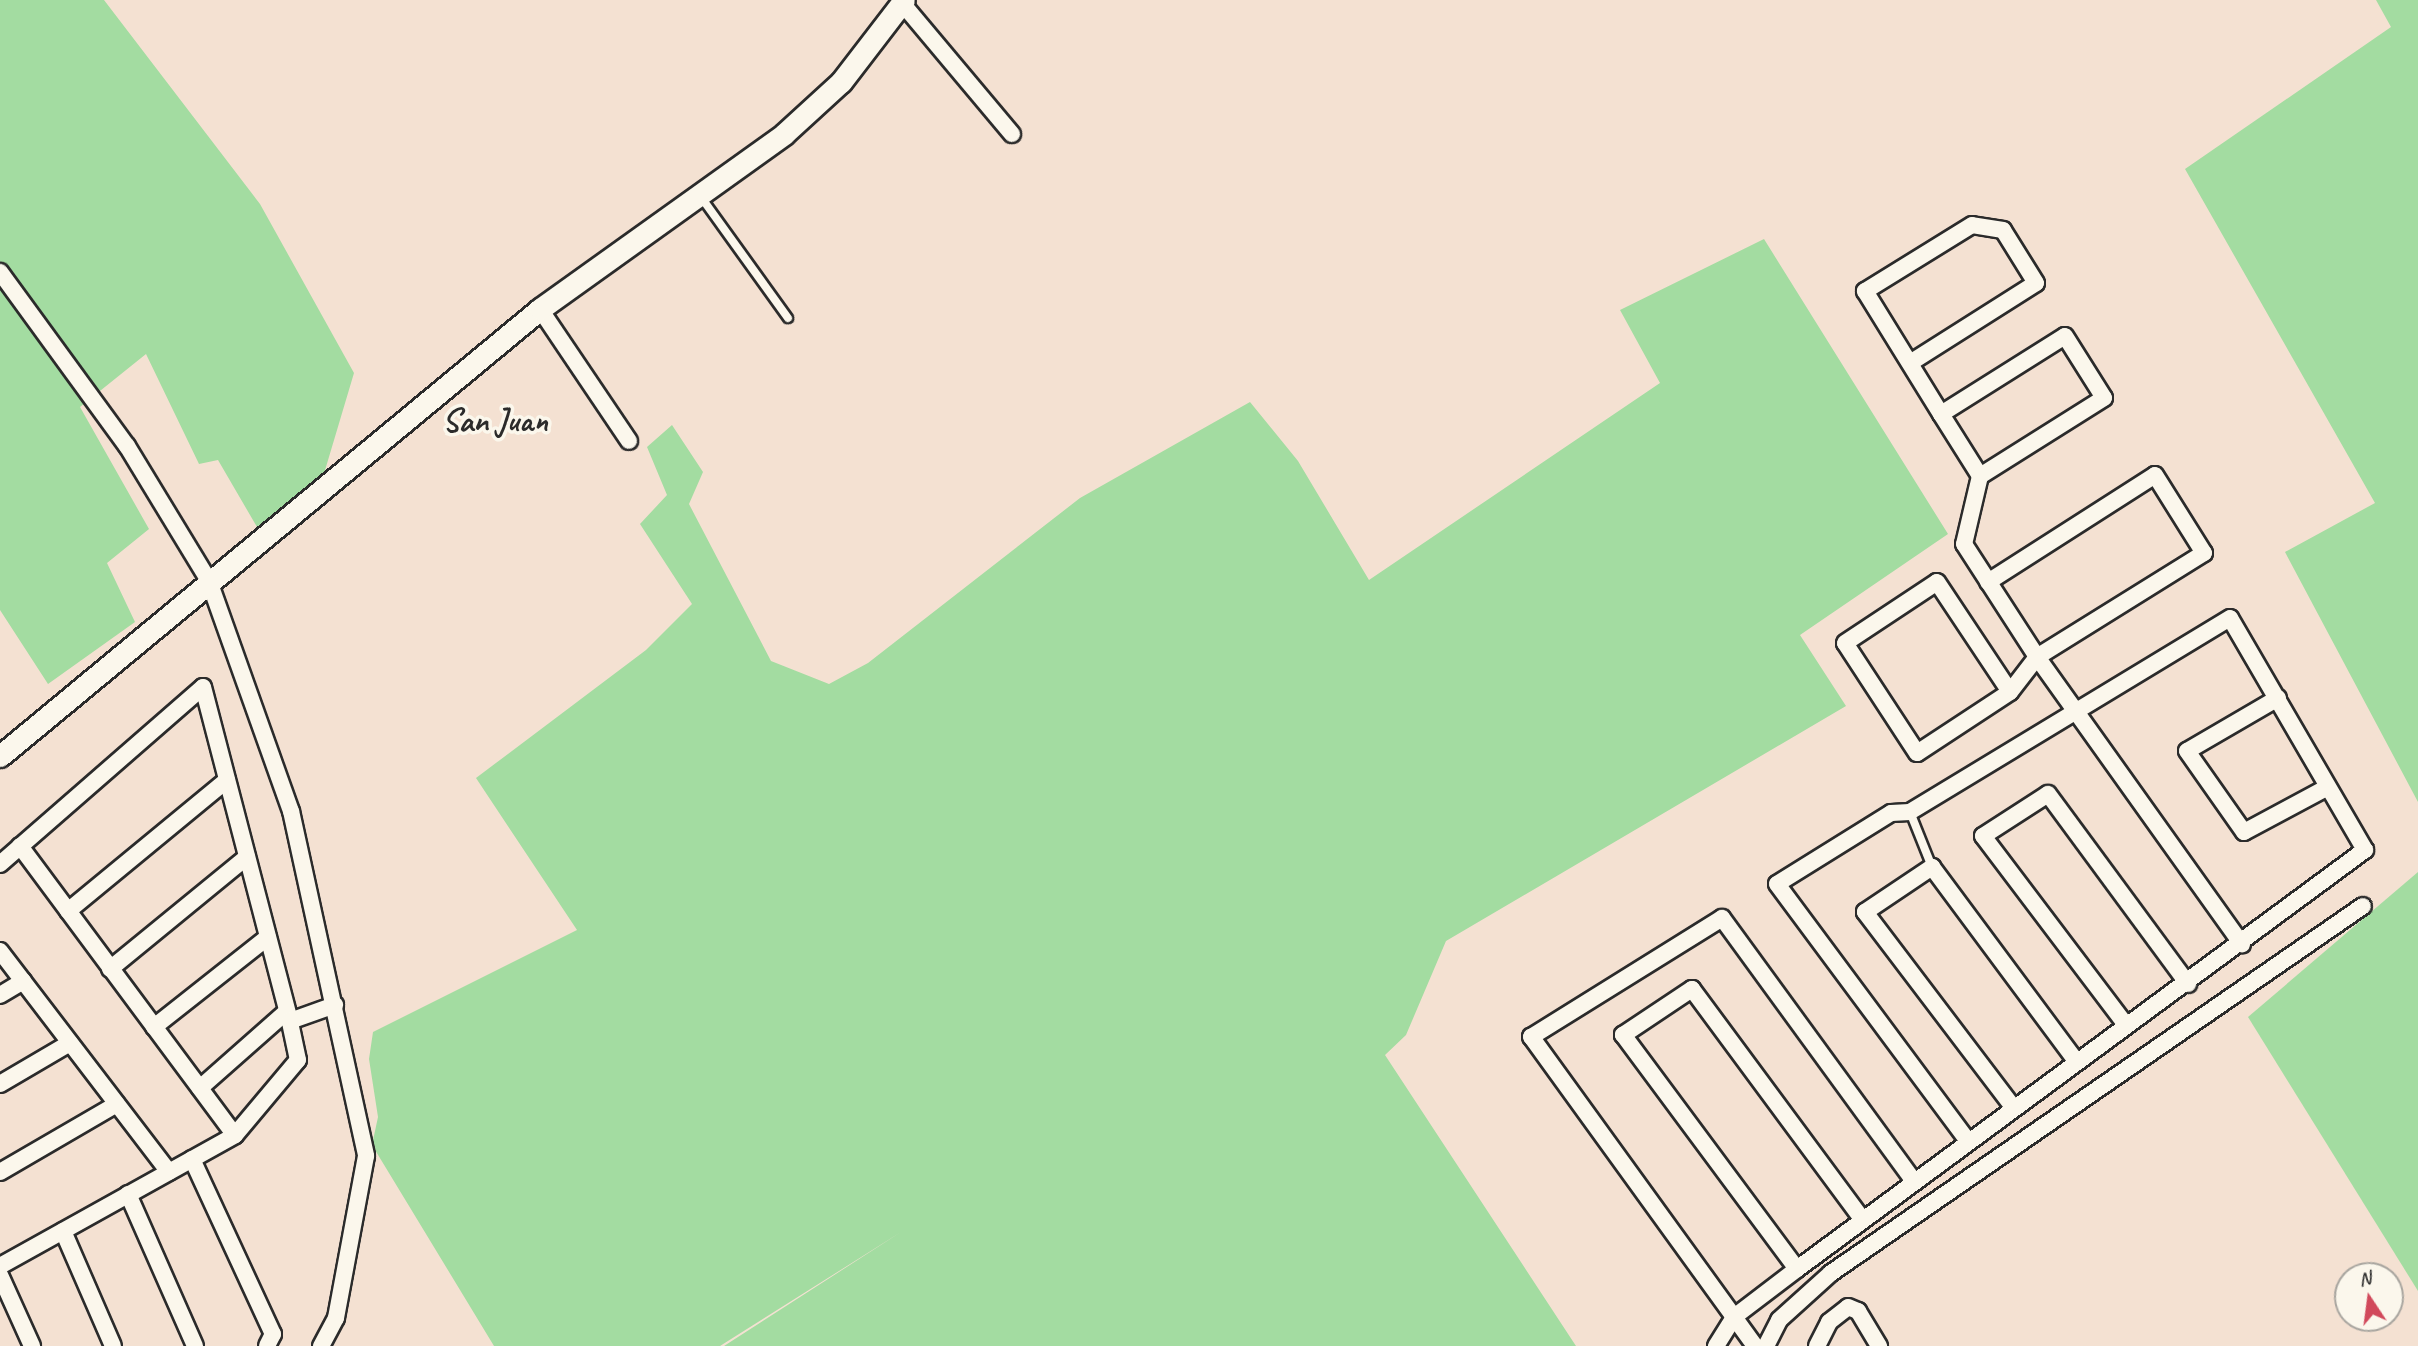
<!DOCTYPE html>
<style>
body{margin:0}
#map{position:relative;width:2418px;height:1346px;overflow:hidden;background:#f4e1d2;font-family:Caveat,sans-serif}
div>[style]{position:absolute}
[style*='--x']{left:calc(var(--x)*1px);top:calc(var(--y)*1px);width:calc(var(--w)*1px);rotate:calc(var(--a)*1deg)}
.green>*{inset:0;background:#a3dca1}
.roads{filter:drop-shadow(2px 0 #2b2b2b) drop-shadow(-2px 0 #2b2b2b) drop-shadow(0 2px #2b2b2b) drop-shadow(0 -2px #2b2b2b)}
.service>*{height:8px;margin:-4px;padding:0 4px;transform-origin:4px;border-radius:4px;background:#fbf7ec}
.minor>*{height:16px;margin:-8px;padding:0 8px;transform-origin:8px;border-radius:8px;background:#fbf7ec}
.tertiary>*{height:21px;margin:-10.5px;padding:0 10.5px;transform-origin:10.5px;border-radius:10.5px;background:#fbf7ec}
span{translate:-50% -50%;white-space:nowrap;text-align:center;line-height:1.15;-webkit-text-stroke:7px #fbf7ec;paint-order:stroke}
.quarter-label{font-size:33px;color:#2b2b2b;font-weight:700}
.north{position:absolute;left:2334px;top:1262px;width:70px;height:70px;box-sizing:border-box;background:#fbf7ec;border:2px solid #a8a59f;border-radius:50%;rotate:347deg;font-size:19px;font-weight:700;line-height:28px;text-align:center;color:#2b2b2b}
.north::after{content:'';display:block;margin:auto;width:24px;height:32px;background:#d1495b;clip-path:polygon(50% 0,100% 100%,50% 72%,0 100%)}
</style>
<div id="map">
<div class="green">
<i style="clip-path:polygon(0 0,104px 0,260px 204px,354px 373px,323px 477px,257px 527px,218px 460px,199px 464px,146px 354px,80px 407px,149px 529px,107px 563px,135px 622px,48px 684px,0 610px)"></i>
<i style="clip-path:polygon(2376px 0,2418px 0,2418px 802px,2285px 552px,2375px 503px,2185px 169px,2391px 27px)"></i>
<i style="clip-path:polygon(1764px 239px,1948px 534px,1800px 635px,1846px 706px,1446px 941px,1406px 1035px,1385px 1055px,1576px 1346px,724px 1346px,901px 1232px,720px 1346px,494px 1346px,372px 1145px,378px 1117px,369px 1059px,373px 1032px,577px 930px,476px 778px,646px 650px,692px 604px,640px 524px,667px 495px,647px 447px,672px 425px,703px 472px,689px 504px,771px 661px,829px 684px,868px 663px,1080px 498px,1250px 402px,1298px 461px,1369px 580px,1660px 383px,1620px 310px)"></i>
<i style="clip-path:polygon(2418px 872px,2418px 1291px,2248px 1017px)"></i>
</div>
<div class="roads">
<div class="service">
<i style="--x:701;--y:197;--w:149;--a:54.3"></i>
<i style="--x:1910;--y:812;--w:59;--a:68.2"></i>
</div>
<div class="minor">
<i style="--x:902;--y:3;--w:171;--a:50"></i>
<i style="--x:0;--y:272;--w:215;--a:53.9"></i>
<i style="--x:127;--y:446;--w:158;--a:58.7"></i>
<i style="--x:209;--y:581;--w:244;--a:70.4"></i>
<i style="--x:291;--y:811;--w:353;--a:77.7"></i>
<i style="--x:366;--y:1156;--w:165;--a:100.5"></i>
<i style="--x:336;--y:1318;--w:32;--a:118"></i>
<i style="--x:540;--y:309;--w:159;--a:56"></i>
<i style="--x:1910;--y:363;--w:149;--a:-32.4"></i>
<i style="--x:2036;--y:283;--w:62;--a:-121.9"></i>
<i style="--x:2003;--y:230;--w:31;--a:-171"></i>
<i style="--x:1972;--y:225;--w:126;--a:148.3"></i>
<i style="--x:1865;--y:291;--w:145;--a:58.3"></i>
<i style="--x:1941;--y:414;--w:73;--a:57.8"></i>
<i style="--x:1980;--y:476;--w:70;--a:103.2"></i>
<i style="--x:1964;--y:544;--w:135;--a:57.1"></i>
<i style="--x:2037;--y:657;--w:353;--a:54.5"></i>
<i style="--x:1941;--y:414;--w:146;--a:-32.2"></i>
<i style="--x:2065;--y:336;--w:73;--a:57.8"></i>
<i style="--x:2104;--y:398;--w:146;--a:147.8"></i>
<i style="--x:1988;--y:582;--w:198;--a:-32.6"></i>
<i style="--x:2155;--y:475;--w:92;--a:57.9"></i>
<i style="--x:2204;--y:553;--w:197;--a:148.1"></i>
<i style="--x:2037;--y:657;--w:44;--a:127.6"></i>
<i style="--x:2010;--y:692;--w:111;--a:146.7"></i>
<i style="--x:1917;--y:753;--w:131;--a:-123.2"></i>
<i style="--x:1845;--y:643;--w:110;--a:-33.5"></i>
<i style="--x:1937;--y:582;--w:132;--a:56.4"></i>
<i style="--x:2278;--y:698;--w:105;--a:149.8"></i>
<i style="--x:2187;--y:751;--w:99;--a:54.9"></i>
<i style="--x:2244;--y:832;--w:95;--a:-28.2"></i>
<i style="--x:20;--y:846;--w:360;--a:53.4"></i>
<i style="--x:0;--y:864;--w:269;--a:-41.1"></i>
<i style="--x:203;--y:687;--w:345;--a:75.4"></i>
<i style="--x:68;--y:911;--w:206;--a:-39.5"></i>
<i style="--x:0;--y:951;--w:278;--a:52.6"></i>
<i style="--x:110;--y:969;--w:177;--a:-39.3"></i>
<i style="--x:0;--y:995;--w:27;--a:-31"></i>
<i style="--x:2126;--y:1025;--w:237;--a:-127.1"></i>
<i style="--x:1983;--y:836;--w:77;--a:-32.9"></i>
<i style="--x:2048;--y:794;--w:236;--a:53.6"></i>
<i style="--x:154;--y:1027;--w:145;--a:-38.3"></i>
<i style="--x:0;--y:1084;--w:81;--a:-30.4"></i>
<i style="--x:200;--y:1088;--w:116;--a:-41.5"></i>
<i style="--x:2013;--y:1107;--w:245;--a:-127.2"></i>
<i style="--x:1865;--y:912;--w:81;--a:-33.9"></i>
<i style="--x:1932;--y:867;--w:242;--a:53.4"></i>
<i style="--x:192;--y:1159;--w:193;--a:65.2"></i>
<i style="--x:273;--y:1334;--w:13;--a:117"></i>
<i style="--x:0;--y:1172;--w:135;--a:-30.2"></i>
<i style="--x:128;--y:1194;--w:166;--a:66.2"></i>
<i style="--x:63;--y:1231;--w:125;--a:66.5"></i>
<i style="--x:0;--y:1266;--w:269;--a:-29.1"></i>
<i style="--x:235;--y:1135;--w:98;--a:-50"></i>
<i style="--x:298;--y:1060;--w:40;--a:-102"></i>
<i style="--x:290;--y:1021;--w:48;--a:-19.6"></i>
<i style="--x:1797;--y:1269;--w:292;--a:-126.6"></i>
<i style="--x:1623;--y:1035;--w:83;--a:-33.7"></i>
<i style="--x:1692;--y:989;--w:286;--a:53.5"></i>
<i style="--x:0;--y:1275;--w:78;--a:65.7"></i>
<i style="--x:1716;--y:1346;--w:34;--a:-58"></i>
<i style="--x:1734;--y:1317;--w:79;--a:-37.3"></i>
<i style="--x:1797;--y:1269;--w:706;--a:-36.42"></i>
<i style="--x:2365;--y:850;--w:268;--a:-120.2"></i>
<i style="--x:2230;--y:618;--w:374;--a:148.8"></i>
<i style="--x:1910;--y:812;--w:19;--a:177"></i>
<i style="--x:1891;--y:813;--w:134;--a:148.1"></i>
<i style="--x:1777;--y:884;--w:319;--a:53.4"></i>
<i style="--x:1755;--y:1346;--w:382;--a:-125.9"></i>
<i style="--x:1531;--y:1037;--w:225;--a:-31.9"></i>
<i style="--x:1722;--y:918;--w:324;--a:53.9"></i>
<i style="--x:1766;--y:1346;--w:29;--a:-63"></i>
<i style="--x:1779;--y:1320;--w:70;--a:-42.1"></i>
<i style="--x:1831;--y:1273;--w:646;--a:-34.6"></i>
<i style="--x:1817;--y:1346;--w:27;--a:-63"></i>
<i style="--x:1829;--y:1322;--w:24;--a:-38"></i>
<i style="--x:1848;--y:1307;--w:11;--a:22"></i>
<i style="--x:1858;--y:1311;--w:41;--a:59"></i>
</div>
<div class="tertiary">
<i style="--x:0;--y:756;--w:701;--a:-39.62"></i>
<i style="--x:540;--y:309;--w:300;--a:-35.6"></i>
<i style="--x:784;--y:134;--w:77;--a:-42.4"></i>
<i style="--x:841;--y:82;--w:103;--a:-52.5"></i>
</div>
</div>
<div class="quarter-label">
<span style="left:495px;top:421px">San Juan</span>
</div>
<div class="north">N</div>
</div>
